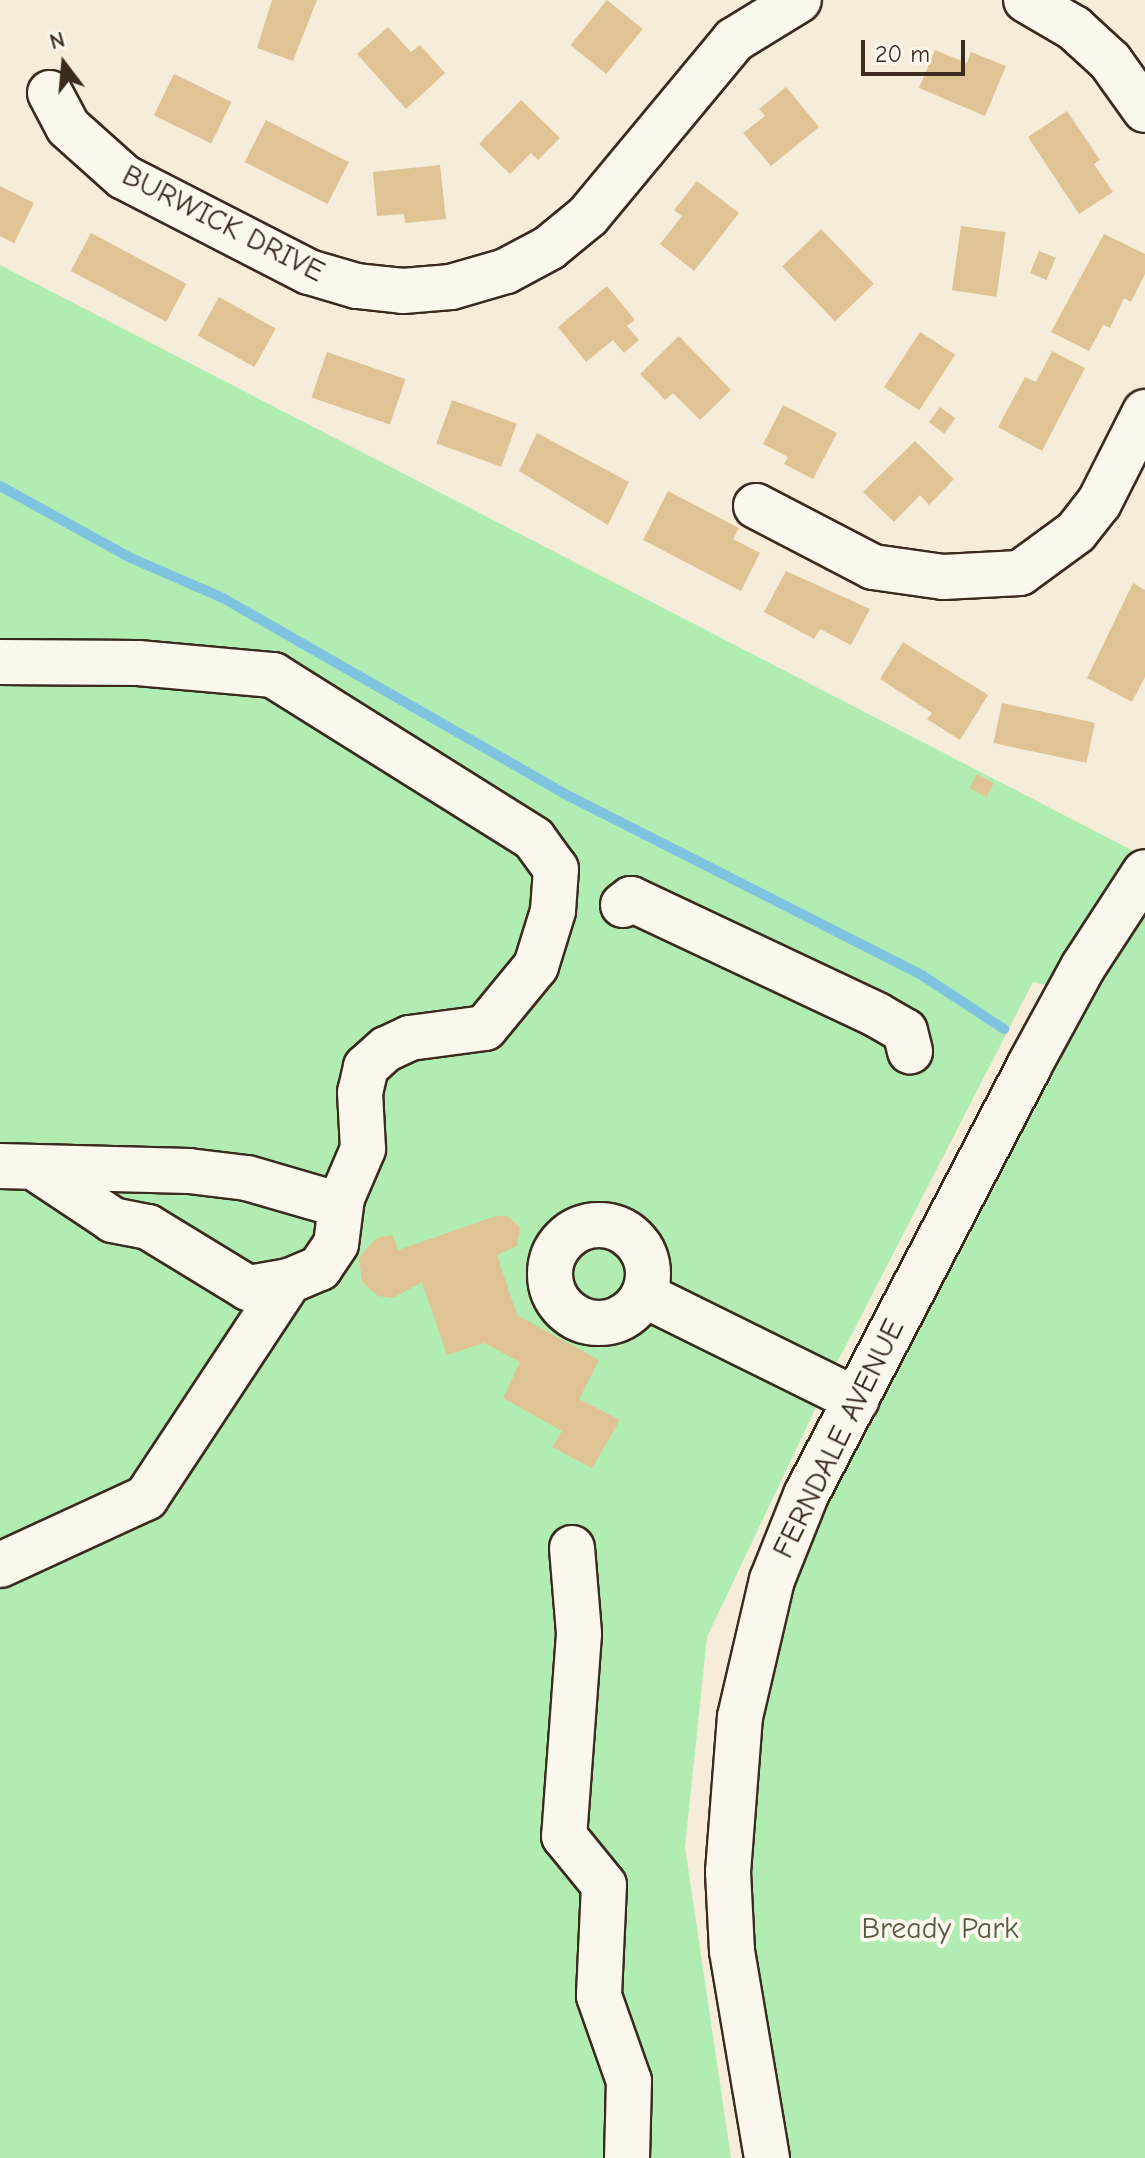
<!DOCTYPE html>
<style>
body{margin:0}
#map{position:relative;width:1145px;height:2158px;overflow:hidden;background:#f5edda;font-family:"Comic Neue",sans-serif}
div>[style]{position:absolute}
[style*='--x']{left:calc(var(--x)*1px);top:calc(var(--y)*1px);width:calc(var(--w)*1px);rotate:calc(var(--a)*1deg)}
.green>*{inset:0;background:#b1edb2}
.stream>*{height:10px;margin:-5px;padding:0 5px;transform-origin:5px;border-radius:5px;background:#7ec3df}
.building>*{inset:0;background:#dfc394;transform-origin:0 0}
.roads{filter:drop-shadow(2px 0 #3b2a1e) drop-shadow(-2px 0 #3b2a1e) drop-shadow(0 2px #3b2a1e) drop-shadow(0 -2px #3b2a1e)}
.minor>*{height:44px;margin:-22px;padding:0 22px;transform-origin:22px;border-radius:22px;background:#fbf7ec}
.minor>.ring{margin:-22px;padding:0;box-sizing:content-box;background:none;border:44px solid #fbf7ec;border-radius:50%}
span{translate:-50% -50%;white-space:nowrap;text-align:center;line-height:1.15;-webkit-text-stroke:8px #fbf7ec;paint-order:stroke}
.street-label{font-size:30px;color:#3b2a1e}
.park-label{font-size:30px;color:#585b43}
.north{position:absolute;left:24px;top:24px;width:80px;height:80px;-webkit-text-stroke:6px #fbf7ec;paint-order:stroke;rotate:344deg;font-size:22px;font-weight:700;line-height:32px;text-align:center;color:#3b2a1e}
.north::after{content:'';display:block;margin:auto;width:28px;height:36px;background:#3b2a1e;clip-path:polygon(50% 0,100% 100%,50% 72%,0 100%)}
.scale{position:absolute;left:861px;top:40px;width:104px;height:36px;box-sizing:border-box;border:4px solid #3b2a1e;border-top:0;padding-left:10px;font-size:24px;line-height:28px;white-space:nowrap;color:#3b2a1e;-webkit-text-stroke:6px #fbf7ec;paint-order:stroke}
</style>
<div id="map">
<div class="green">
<i style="clip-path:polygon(0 265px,1145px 857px,1145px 2158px,766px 2158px,732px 1951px,755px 1644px,1069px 991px,1033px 982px,838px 1361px,707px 1637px,685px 1847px,731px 2158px,0 2158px)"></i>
</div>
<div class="stream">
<i style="--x:0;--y:486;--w:149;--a:28.8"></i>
<i style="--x:131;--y:558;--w:100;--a:23.5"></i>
<i style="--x:223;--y:598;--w:392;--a:29.8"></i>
<i style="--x:563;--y:793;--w:404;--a:26.9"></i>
<i style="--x:923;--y:976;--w:97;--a:33.2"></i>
</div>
<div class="building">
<i style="clip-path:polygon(272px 0,317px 0,293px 61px,257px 48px)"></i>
<i style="left:607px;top:0;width:46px;height:58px;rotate:39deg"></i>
<i style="clip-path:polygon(388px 27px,411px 52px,420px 45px,445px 73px,406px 109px,357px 54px)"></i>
<i style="clip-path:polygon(935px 50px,967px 63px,971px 52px,1006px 66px,985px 116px,919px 88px)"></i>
<i style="left:174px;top:74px;width:64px;height:46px;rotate:26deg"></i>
<i style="clip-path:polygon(786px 87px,819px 127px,771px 166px,743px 133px,765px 116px,759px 109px)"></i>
<i style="clip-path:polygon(521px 100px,560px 138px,538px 160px,531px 153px,510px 174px,479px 144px)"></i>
<i style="clip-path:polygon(1067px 111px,1100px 160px,1094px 164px,1113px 192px,1079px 214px,1028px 137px)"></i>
<i style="left:266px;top:120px;width:93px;height:47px;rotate:27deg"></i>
<i style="clip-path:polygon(440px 165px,446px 219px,405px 223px,404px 214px,377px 216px,373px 172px)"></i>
<i style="clip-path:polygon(697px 181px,739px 213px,694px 271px,660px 244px,682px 216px,674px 210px)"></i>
<i style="clip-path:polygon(0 186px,34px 203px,14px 243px,0 236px)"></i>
<i style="left:961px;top:226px;width:45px;height:65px;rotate:8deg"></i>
<i style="left:821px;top:229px;width:76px;height:54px;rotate:46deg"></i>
<i style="left:91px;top:233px;width:108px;height:43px;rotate:28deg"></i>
<i style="clip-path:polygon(1104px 234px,1145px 254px,1145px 274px,1131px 302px,1124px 298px,1110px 328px,1103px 325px,1089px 351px,1051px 332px)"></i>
<i style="left:1039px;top:251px;width:18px;height:24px;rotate:22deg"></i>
<i style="clip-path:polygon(607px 286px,635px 320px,627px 326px,639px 340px,624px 353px,613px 340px,586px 362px,558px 327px)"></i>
<i style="left:219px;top:297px;width:65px;height:44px;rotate:29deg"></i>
<i style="left:920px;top:332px;width:42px;height:66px;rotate:33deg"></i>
<i style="clip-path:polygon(679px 336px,731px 390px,700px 420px,673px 393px,665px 400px,640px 374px)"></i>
<i style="clip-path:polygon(1052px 351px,1085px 368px,1042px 451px,998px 427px,1025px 377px,1036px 382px)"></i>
<i style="left:327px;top:352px;width:83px;height:48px;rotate:19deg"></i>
<i style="left:452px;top:400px;width:69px;height:46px;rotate:20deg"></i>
<i style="clip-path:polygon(783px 405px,837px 433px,813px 479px,784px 464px,788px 457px,763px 444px)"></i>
<i style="left:940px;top:407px;width:19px;height:19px;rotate:36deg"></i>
<i style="clip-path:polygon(537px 433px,629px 482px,608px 525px,519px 471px)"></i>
<i style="clip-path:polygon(915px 441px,954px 479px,929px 505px,920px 495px,894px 522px,863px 492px)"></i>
<i style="clip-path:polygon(668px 491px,739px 528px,733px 539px,760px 553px,741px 591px,643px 540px)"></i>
<i style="clip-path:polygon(786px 571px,870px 609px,851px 645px,820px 629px,814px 639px,764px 612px)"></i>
<i style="clip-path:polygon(1133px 583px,1145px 590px,1145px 677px,1132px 702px,1087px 678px)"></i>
<i style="clip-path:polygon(903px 642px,988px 695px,960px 740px,927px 719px,932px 713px,880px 679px)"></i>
<i style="left:1002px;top:703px;width:95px;height:41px;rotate:12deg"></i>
<i style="left:977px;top:774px;width:19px;height:16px;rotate:28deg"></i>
<i style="clip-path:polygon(496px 1216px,507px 1216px,520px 1227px,517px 1246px,497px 1255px,517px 1315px,599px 1360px,579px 1399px,620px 1420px,592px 1468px,552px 1447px,562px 1431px,503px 1398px,520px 1362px,484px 1343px,447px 1355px,422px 1282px,393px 1298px,378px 1296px,362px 1282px,359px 1257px,377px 1238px,393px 1235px,398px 1250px)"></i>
</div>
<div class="roads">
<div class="minor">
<i style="--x:1026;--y:0;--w:56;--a:30.3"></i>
<i style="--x:1074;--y:28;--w:49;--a:42.5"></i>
<i style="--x:1110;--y:61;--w:60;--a:54.5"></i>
<i style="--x:50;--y:93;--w:38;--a:62"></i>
<i style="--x:68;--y:127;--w:75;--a:41.8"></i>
<i style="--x:124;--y:177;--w:208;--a:27.2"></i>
<i style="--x:309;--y:272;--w:50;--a:16.3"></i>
<i style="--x:357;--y:286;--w:46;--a:6.2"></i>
<i style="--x:403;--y:291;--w:48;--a:-4.8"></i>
<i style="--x:451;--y:287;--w:57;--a:-16.2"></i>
<i style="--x:506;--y:271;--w:49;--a:-28.1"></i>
<i style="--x:549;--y:248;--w:50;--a:-39.4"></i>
<i style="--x:588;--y:216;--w:229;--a:-50.3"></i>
<i style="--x:734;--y:40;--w:76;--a:-31.6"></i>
<i style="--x:756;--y:506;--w:132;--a:27.5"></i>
<i style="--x:873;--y:567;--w:71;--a:8.1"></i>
<i style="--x:943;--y:577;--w:77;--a:-3"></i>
<i style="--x:1020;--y:573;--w:69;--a:-36.2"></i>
<i style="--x:1076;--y:532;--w:37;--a:-52"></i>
<i style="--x:1099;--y:503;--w:102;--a:-63.2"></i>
<i style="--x:0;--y:662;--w:138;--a:0.4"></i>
<i style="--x:138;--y:663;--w:136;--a:5.1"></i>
<i style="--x:273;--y:675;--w:308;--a:32.1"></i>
<i style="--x:534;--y:839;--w:37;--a:54"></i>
<i style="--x:556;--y:869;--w:42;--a:94.1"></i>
<i style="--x:553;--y:911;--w:58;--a:107.2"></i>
<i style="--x:536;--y:966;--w:80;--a:129.4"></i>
<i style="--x:485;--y:1028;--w:76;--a:172.4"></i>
<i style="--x:410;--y:1038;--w:26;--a:155"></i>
<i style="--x:386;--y:1049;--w:27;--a:138"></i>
<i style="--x:366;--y:1067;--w:26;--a:103"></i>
<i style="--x:360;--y:1092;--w:57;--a:87"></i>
<i style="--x:363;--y:1149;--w:53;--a:113.2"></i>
<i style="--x:623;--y:905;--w:10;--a:-37"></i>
<i style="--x:631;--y:899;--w:272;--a:25.2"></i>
<i style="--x:877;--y:1015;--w:32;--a:30"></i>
<i style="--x:905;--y:1031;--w:21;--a:76"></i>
<i style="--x:0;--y:1166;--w:189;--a:1.5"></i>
<i style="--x:189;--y:1171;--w:58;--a:6.9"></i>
<i style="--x:247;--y:1178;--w:82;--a:16.2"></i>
<i style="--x:326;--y:1201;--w:16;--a:-11"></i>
<i style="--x:342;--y:1198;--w:46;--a:97.4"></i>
<i style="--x:336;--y:1244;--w:29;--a:124"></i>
<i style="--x:320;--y:1268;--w:34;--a:157"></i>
<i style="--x:289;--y:1281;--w:42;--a:170.3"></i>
<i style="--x:248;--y:1288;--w:117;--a:-148.6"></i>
<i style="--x:148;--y:1227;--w:36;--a:-169"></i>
<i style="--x:113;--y:1220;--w:94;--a:-146.3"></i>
<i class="ring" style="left:550px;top:1225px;width:54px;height:54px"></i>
<i style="--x:644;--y:1295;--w:237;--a:26.3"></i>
<i style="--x:572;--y:1548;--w:86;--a:85.3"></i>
<i style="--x:579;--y:1634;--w:203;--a:94.2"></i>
<i style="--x:564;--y:1836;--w:63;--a:50.8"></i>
<i style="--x:604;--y:1885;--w:111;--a:92.6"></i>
<i style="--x:599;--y:1996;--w:90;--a:70.6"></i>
<i style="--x:629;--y:2081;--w:77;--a:91.5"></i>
<i style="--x:0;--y:1565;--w:161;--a:-24.7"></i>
<i style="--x:146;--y:1498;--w:260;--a:-56.6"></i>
<i style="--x:767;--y:2158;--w:210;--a:-99.6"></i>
<i style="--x:732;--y:1951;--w:79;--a:-92.9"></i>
<i style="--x:728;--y:1872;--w:155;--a:-85.6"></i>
<i style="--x:740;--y:1717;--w:141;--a:-76.9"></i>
<i style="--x:772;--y:1580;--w:92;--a:-68.2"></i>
<i style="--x:806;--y:1495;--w:483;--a:-62.5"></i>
<i style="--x:1029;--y:1066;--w:113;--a:-61.4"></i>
<i style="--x:1083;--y:967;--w:113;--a:-56.9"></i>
</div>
</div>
<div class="street-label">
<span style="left:223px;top:224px;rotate:27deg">BURWICK DRIVE</span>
<span style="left:839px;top:1439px;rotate:-64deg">FERNDALE AVENUE</span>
</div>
<div class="park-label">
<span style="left:940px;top:1929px">Bready Park</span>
</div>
<div class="north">N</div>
<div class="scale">20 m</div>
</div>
